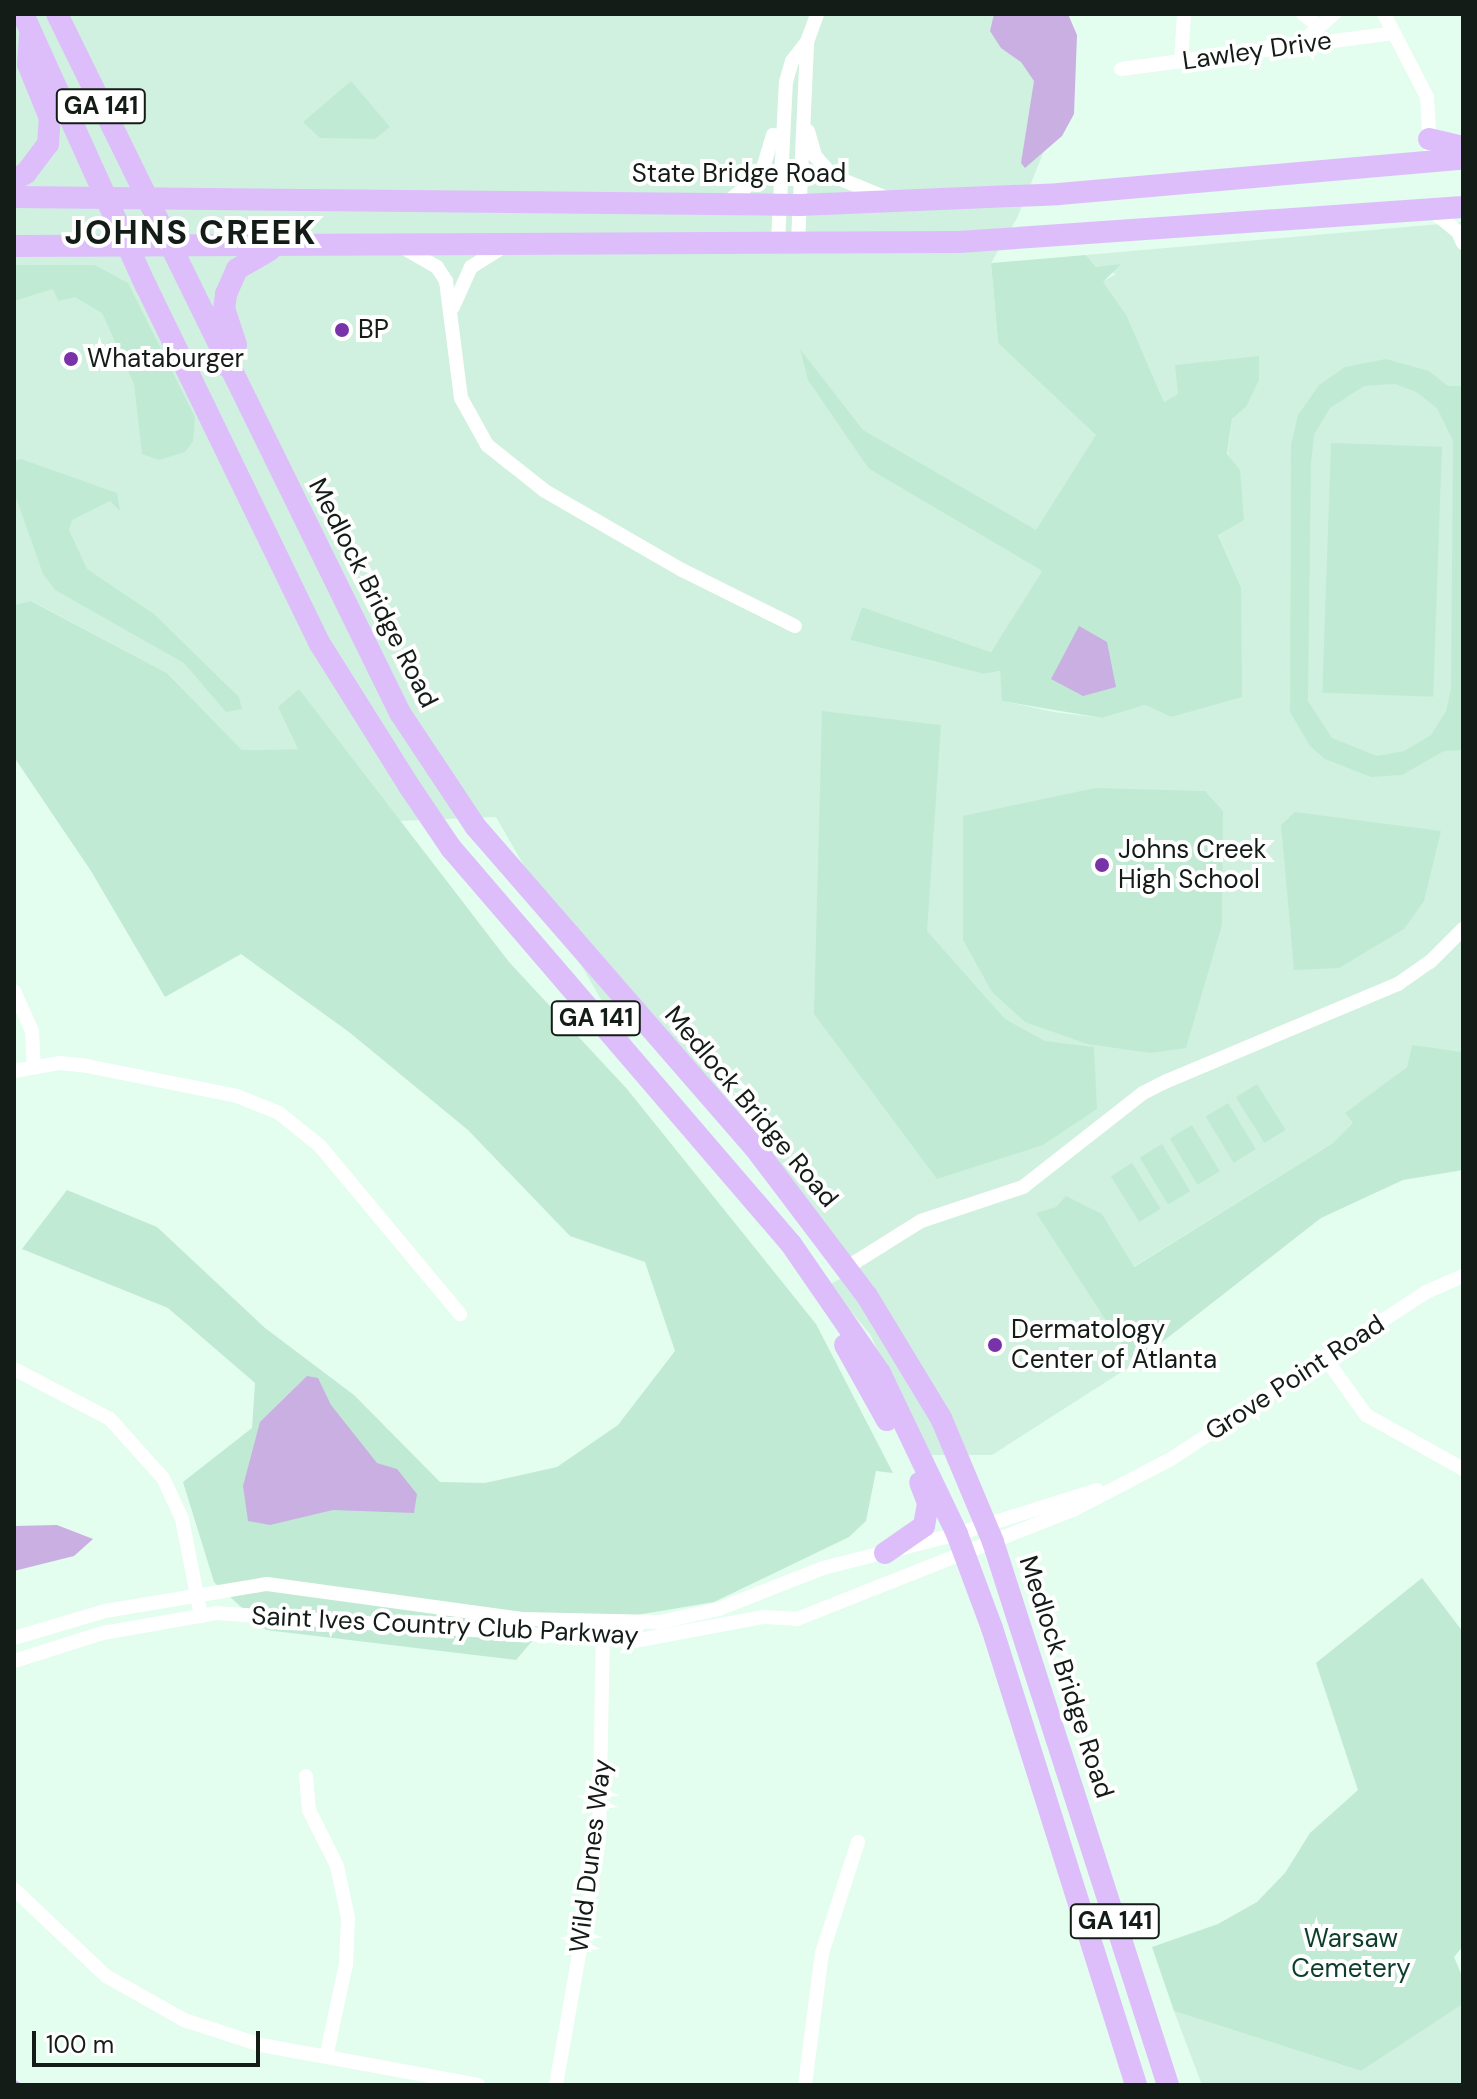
<!DOCTYPE html>
<style>
body{margin:0}
#map{position:relative;width:1477px;height:2099px;overflow:hidden;background:#e3fdef;font-family:"DM Sans",sans-serif}
div>[style]{position:absolute}
[style*='--x']{left:calc(var(--x)*1px);top:calc(var(--y)*1px);width:calc(var(--w)*1px);rotate:calc(var(--a)*1deg)}
.built>*{inset:0;background:#d0f1df}
.green>*{inset:0;background:#c1ead4;transform-origin:0 0}
.water>*{inset:0;background:#caafe3}
.stream>*{height:5px;margin:-2.5px;padding:0 2.5px;transform-origin:2.5px;border-radius:2.5px;background:#caafe3}
.minor>*{height:14px;margin:-7px;padding:0 7px;transform-origin:7px;border-radius:7px;background:#fff}
.highway>*{height:22px;margin:-11px;padding:0 11px;transform-origin:11px;border-radius:11px;background:#ddbefb}
.dots>*{width:22px;height:22px;translate:-50% -50%;box-sizing:border-box;border:4px solid #fff;border-radius:50%}
span{translate:-50% -50%;white-space:nowrap;text-align:center;line-height:1.15;-webkit-text-stroke:8px #fff;paint-order:stroke}
.shield-label span{padding:2px 6px;background:#fff;border:2px solid;border-radius:6px;-webkit-text-stroke-width:0}
.shield-label{font-size:24px;color:#131c17;font-weight:700}
.street-label{font-size:26px;color:#131c17}
.poi-label{font-size:26px;color:#131c17}
.left{translate:0 -50%;text-align:left}
.park-label{font-size:26px;color:#0b3f2a}
.district-label{font-size:34px;color:#131c17;font-weight:700;letter-spacing:2px}
.frame{position:absolute;inset:0;border:16px solid #131c17;pointer-events:none}
.scale{position:absolute;left:32px;top:2031px;width:228px;height:36px;box-sizing:border-box;border:4px solid #131c17;border-top:0;padding-left:10px;font-size:24px;line-height:28px;white-space:nowrap;color:#131c17;-webkit-text-stroke:6px #fff;paint-order:stroke}
</style>
<div id="map">
<div class="built">
<i style="clip-path:polygon(14px 14px,1004px 14px,1072px 81px,1017px 218px,991px 263px,998px 343px,1097px 435px,1036px 531px,862px 430px,802px 352px,869px 469px,1042px 571px,991px 652px,862px 607px,850px 640px,984px 674px,1000px 671px,1003px 701px,1054px 712px,1102px 718px,1145px 705px,1171px 717px,1241px 587px,1218px 534px,1232px 419px,1246px 407px,1259px 357px,1176px 365px,1179px 394px,1164px 402px,1127px 316px,1102px 282px,1116px 274px,1096px 267px,1086px 255px,1463px 222px,1463px 1052px,1412px 1046px,1407px 1067px,1346px 1113px,1354px 1123px,1333px 1143px,1133px 1267px,1056px 1208px,1036px 1213px,1134px 1364px,992px 1455px,926px 1455px,870px 1334px,829px 1285px,849px 1274px,645px 1018px,626px 1043px,496px 817px,397px 821px,299px 689px,298px 749px,242px 750px,167px 673px,32px 601px,14px 605px)"></i>
<i style="clip-path:polygon(1463px 2004px,1463px 2085px,1202px 2085px,1174px 2011px,1361px 2071px)"></i>
</div>
<div class="green">
<i style="clip-path:polygon(351px 81px,390px 127px,375px 139px,320px 138px,303px 122px)"></i>
<i style="clip-path:polygon(1086px 255px,1096px 267px,1121px 264px,1103px 282px,1127px 316px,1164px 402px,1178px 394px,1175px 365px,1259px 356px,1259px 380px,1246px 407px,1232px 419px,1227px 454px,1240px 470px,1244px 520px,1218px 535px,1241px 587px,1242px 697px,1171px 717px,1145px 705px,1102px 718px,1002px 701px,1000px 671px,984px 674px,850px 640px,862px 607px,991px 652px,1042px 571px,869px 469px,808px 380px,800px 349px,863px 430px,1036px 530px,1096px 435px,998px 343px,991px 263px)"></i>
<i style="clip-path:polygon(14px 265px,95px 265px,128px 283px,195px 417px,193px 441px,185px 452px,159px 460px,142px 454px,134px 384px,102px 313px,75px 297px,58px 301px,53px 289px,14px 301px)"></i>
<i style="clip-path:polygon(evenodd,1386px 359px,1429px 371px,1448px 386px,1463px 386px,1463px 750px,1444px 751px,1402px 775px,1371px 777px,1325px 759px,1310px 746px,1290px 712px,1291px 445px,1298px 415px,1319px 385px,1345px 367px,1386px 359px,1395px 384px,1416px 392px,1437px 408px,1453px 441px,1451px 688px,1446px 711px,1431px 735px,1404px 751px,1377px 756px,1332px 738px,1308px 701px,1311px 463px,1314px 435px,1330px 408px,1364px 386px,1395px 384px)"></i>
<i style="left:1331px;top:443px;width:111px;height:250px;rotate:2deg"></i>
<i style="clip-path:polygon(21px 459px,117px 493px,120px 511px,110px 501px,72px 520px,69px 530px,87px 569px,154px 614px,239px 697px,242px 709px,226px 712px,184px 663px,55px 590px,43px 574px,14px 492px,14px 461px)"></i>
<i style="clip-path:polygon(31px 601px,167px 673px,242px 750px,298px 749px,278px 707px,299px 689px,509px 962px,627px 1089px,816px 1324px,893px 1473px,876px 1471px,866px 1521px,849px 1537px,714px 1602px,637px 1615px,555px 1614px,516px 1660px,266px 1630px,214px 1582px,183px 1482px,252px 1428px,255px 1383px,168px 1308px,22px 1249px,67px 1190px,157px 1227px,265px 1328px,354px 1395px,440px 1482px,485px 1483px,557px 1467px,618px 1425px,675px 1351px,645px 1262px,570px 1236px,468px 1130px,349px 1032px,241px 954px,165px 997px,91px 871px,14px 757px,14px 605px)"></i>
<i style="clip-path:polygon(822px 711px,941px 725px,927px 931px,1005px 1019px,1045px 1041px,1094px 1047px,1097px 1109px,1043px 1145px,937px 1179px,814px 1014px)"></i>
<i style="clip-path:polygon(1095px 788px,1205px 791px,1223px 811px,1222px 925px,1186px 1048px,1151px 1053px,1087px 1044px,1025px 1022px,992px 992px,963px 940px,963px 816px)"></i>
<i style="clip-path:polygon(1295px 812px,1441px 831px,1424px 901px,1404px 929px,1339px 968px,1294px 970px,1281px 825px)"></i>
<i style="clip-path:polygon(1412px 1045px,1463px 1052px,1463px 1170px,1403px 1180px,1321px 1218px,1134px 1364px,1036px 1213px,1056px 1207px,1066px 1196px,1102px 1214px,1134px 1267px,1333px 1143px,1353px 1123px,1345px 1113px,1407px 1067px)"></i>
<i style="left:1257px;top:1084px;width:54px;height:25px;rotate:58deg"></i>
<i style="left:1228px;top:1103px;width:54px;height:26px;rotate:59deg"></i>
<i style="left:1192px;top:1125px;width:54px;height:26px;rotate:59deg"></i>
<i style="left:1162px;top:1144px;width:55px;height:26px;rotate:59deg"></i>
<i style="left:1132px;top:1163px;width:54px;height:25px;rotate:58deg"></i>
<i style="clip-path:polygon(1422px 1578px,1463px 1632px,1463px 1946px,1454px 1957px,1463px 1978px,1463px 2004px,1361px 2071px,1174px 2011px,1152px 1947px,1218px 1924px,1257px 1902px,1285px 1873px,1310px 1833px,1358px 1790px,1316px 1663px)"></i>
</div>
<div class="water">
<i style="clip-path:polygon(994px 14px,1068px 14px,1077px 35px,1074px 114px,1062px 136px,1025px 168px,1021px 163px,1034px 81px,1021px 62px,1001px 48px,990px 31px)"></i>
<i style="clip-path:polygon(1079px 626px,1107px 642px,1116px 687px,1083px 696px,1051px 679px)"></i>
<i style="clip-path:polygon(307px 1376px,318px 1378px,331px 1405px,377px 1463px,397px 1469px,417px 1494px,414px 1513px,333px 1510px,270px 1525px,248px 1521px,243px 1486px,260px 1422px)"></i>
<i style="clip-path:polygon(57px 1525px,93px 1539px,74px 1556px,14px 1571px,14px 1526px)"></i>
</div>
<div class="stream">
<i style="--x:14;--y:2082;--w:6;--a:31"></i>
</div>
<div class="minor">
<i style="--x:1303;--y:14;--w:20;--a:37"></i>
<i style="--x:1384;--y:14;--w:93;--a:62.6"></i>
<i style="--x:1427;--y:97;--w:50;--a:86.6"></i>
<i style="--x:1298;--y:45;--w:48;--a:-40.7"></i>
<i style="--x:1181;--y:61;--w:47;--a:-86.3"></i>
<i style="--x:1121;--y:69;--w:275;--a:-7.5"></i>
<i style="--x:808;--y:131;--w:26;--a:74"></i>
<i style="--x:815;--y:156;--w:27;--a:48"></i>
<i style="--x:833;--y:176;--w:58;--a:22.2"></i>
<i style="--x:726;--y:203;--w:45;--a:-38.7"></i>
<i style="--x:761;--y:175;--w:42;--a:-73.3"></i>
<i style="--x:1431;--y:210;--w:35;--a:39"></i>
<i style="--x:1458;--y:232;--w:12;--a:66"></i>
<i style="--x:778;--y:243;--w:161;--a:-87.2"></i>
<i style="--x:786;--y:82;--w:22;--a:-74"></i>
<i style="--x:792;--y:61;--w:24;--a:-52"></i>
<i style="--x:798;--y:243;--w:201;--a:-87.4"></i>
<i style="--x:807;--y:42;--w:30;--a:-70"></i>
<i style="--x:402;--y:247;--w:40;--a:29.7"></i>
<i style="--x:437;--y:267;--w:17;--a:57"></i>
<i style="--x:446;--y:281;--w:118;--a:82.7"></i>
<i style="--x:461;--y:398;--w:54;--a:61"></i>
<i style="--x:487;--y:445;--w:74;--a:38.4"></i>
<i style="--x:545;--y:491;--w:158;--a:30"></i>
<i style="--x:682;--y:570;--w:126;--a:26.4"></i>
<i style="--x:453;--y:307;--w:44;--a:-65.8"></i>
<i style="--x:471;--y:267;--w:39;--a:-32"></i>
<i style="--x:14;--y:991;--w:44;--a:65.8"></i>
<i style="--x:32;--y:1031;--w:34;--a:87"></i>
<i style="--x:14;--y:1071;--w:47;--a:-9.9"></i>
<i style="--x:60;--y:1063;--w:27;--a:6"></i>
<i style="--x:87;--y:1066;--w:153;--a:11.3"></i>
<i style="--x:237;--y:1096;--w:45;--a:22"></i>
<i style="--x:279;--y:1113;--w:53;--a:38.8"></i>
<i style="--x:320;--y:1146;--w:219;--a:50.2"></i>
<i style="--x:846;--y:1268;--w:89;--a:-32.1"></i>
<i style="--x:921;--y:1221;--w:108;--a:-18.4"></i>
<i style="--x:1023;--y:1187;--w:152;--a:-38.1"></i>
<i style="--x:1143;--y:1093;--w:27;--a:-27"></i>
<i style="--x:1167;--y:1081;--w:251;--a:-22.8"></i>
<i style="--x:1398;--y:984;--w:39;--a:-35"></i>
<i style="--x:1430;--y:962;--w:47;--a:-45"></i>
<i style="--x:1326;--y:1359;--w:69;--a:54.5"></i>
<i style="--x:1366;--y:1415;--w:111;--a:29.1"></i>
<i style="--x:14;--y:1369;--w:108;--a:27.5"></i>
<i style="--x:110;--y:1419;--w:79;--a:48.1"></i>
<i style="--x:163;--y:1478;--w:45;--a:65.1"></i>
<i style="--x:182;--y:1519;--w:99;--a:78.9"></i>
<i style="--x:14;--y:1638;--w:95;--a:-16.5"></i>
<i style="--x:105;--y:1611;--w:164;--a:-9.5"></i>
<i style="--x:267;--y:1584;--w:256;--a:7.8"></i>
<i style="--x:521;--y:1619;--w:139;--a:1.2"></i>
<i style="--x:660;--y:1622;--w:60;--a:-12.4"></i>
<i style="--x:719;--y:1609;--w:112;--a:-21.5"></i>
<i style="--x:823;--y:1568;--w:138;--a:-14.2"></i>
<i style="--x:957;--y:1534;--w:147;--a:-17.4"></i>
<i style="--x:14;--y:1661;--w:93;--a:-17.5"></i>
<i style="--x:103;--y:1633;--w:115;--a:-10"></i>
<i style="--x:216;--y:1613;--w:419;--a:3.8"></i>
<i style="--x:634;--y:1641;--w:132;--a:-10.5"></i>
<i style="--x:764;--y:1617;--w:33;--a:3"></i>
<i style="--x:797;--y:1619;--w:297;--a:-21.6"></i>
<i style="--x:1073;--y:1510;--w:110;--a:-27.5"></i>
<i style="--x:1171;--y:1459;--w:305;--a:-33.2"></i>
<i style="--x:1426;--y:1292;--w:40;--a:-23.4"></i>
<i style="--x:306;--y:1776;--w:34;--a:85"></i>
<i style="--x:309;--y:1810;--w:63;--a:63.4"></i>
<i style="--x:337;--y:1866;--w:53;--a:78.1"></i>
<i style="--x:348;--y:1918;--w:46;--a:92.5"></i>
<i style="--x:346;--y:1964;--w:95;--a:102.1"></i>
<i style="--x:14;--y:1889;--w:127;--a:43.4"></i>
<i style="--x:106;--y:1976;--w:90;--a:29.4"></i>
<i style="--x:184;--y:2020;--w:81;--a:18"></i>
<i style="--x:261;--y:2045;--w:221;--a:10.4"></i>
<i style="--x:556;--y:2085;--w:249;--a:-80"></i>
<i style="--x:599;--y:1840;--w:211;--a:-88.9"></i>
<i style="--x:805;--y:2085;--w:133;--a:-82.7"></i>
<i style="--x:822;--y:1953;--w:117;--a:-72"></i>
</div>
<div class="highway">
<i style="--x:23;--y:14;--w:299;--a:65.7"></i>
<i style="--x:146;--y:286;--w:398;--a:64.1"></i>
<i style="--x:320;--y:644;--w:168;--a:57.9"></i>
<i style="--x:409;--y:786;--w:75;--a:55.9"></i>
<i style="--x:451;--y:848;--w:522;--a:49.35"></i>
<i style="--x:791;--y:1244;--w:157;--a:55.4"></i>
<i style="--x:880;--y:1373;--w:178;--a:64.4"></i>
<i style="--x:957;--y:1534;--w:100;--a:69.6"></i>
<i style="--x:992;--y:1628;--w:479;--a:72.5"></i>
<i style="--x:57;--y:14;--w:779;--a:63.86"></i>
<i style="--x:400;--y:713;--w:136;--a:56.4"></i>
<i style="--x:475;--y:826;--w:427;--a:49"></i>
<i style="--x:755;--y:1148;--w:186;--a:52.9"></i>
<i style="--x:867;--y:1296;--w:143;--a:58.8"></i>
<i style="--x:941;--y:1418;--w:134;--a:67.2"></i>
<i style="--x:993;--y:1542;--w:571;--a:72.14"></i>
<i style="--x:1429;--y:139;--w:35;--a:13"></i>
<i style="--x:14;--y:180;--w:14;--a:-30"></i>
<i style="--x:26;--y:173;--w:36;--a:-53"></i>
<i style="--x:48;--y:144;--w:26;--a:-86"></i>
<i style="--x:50;--y:118;--w:58;--a:-112.2"></i>
<i style="--x:28;--y:64;--w:29;--a:-86"></i>
<i style="--x:14;--y:197;--w:786;--a:0.58"></i>
<i style="--x:800;--y:205;--w:259;--a:-2.4"></i>
<i style="--x:1059;--y:194;--w:406;--a:-5"></i>
<i style="--x:14;--y:246;--w:945;--a:-0.24"></i>
<i style="--x:959;--y:242;--w:505;--a:-3.97"></i>
<i style="--x:228;--y:367;--w:23;--a:-70"></i>
<i style="--x:236;--y:345;--w:38;--a:-108"></i>
<i style="--x:224;--y:309;--w:15;--a:-82"></i>
<i style="--x:226;--y:294;--w:27;--a:-66"></i>
<i style="--x:237;--y:269;--w:38;--a:-30"></i>
<i style="--x:845;--y:1345;--w:86;--a:60.8"></i>
<i style="--x:885;--y:1553;--w:47;--a:-34.7"></i>
<i style="--x:924;--y:1526;--w:23;--a:-80"></i>
<i style="--x:928;--y:1503;--w:22;--a:-111"></i>
</div>
<div class="dots">
<i style="left:342px;top:330px;background:#7733a7"></i>
<i style="left:71px;top:359px;background:#7733a7"></i>
<i style="left:1102px;top:865px;background:#7733a7"></i>
<i style="left:995px;top:1345px;background:#7733a7"></i>
</div>
<div class="shield-label">
<span style="left:101px;top:106px">GA 141</span>
<span style="left:596px;top:1018px">GA 141</span>
<span style="left:1115px;top:1921px">GA 141</span>
</div>
<div class="street-label">
<span style="left:1257px;top:51px;rotate:-8deg">Lawley Drive</span>
<span style="left:739px;top:174px">State Bridge Road</span>
<span style="left:373px;top:593px;rotate:63deg">Medlock Bridge Road</span>
<span style="left:751px;top:1107px;rotate:50deg">Medlock Bridge Road</span>
<span style="left:1295px;top:1378px;rotate:-33deg">Grove Point Road</span>
<span style="left:445px;top:1626px;rotate:3deg">Saint Ives Country Club Parkway</span>
<span style="left:1066px;top:1677px;rotate:72deg">Medlock Bridge Road</span>
<span style="left:591px;top:1856px;rotate:-83deg">Wild Dunes Way</span>
</div>
<div class="poi-label">
<span class="left" style="left:358px;top:330px">BP</span>
<span class="left" style="left:87px;top:359px">Whataburger</span>
<span class="left" style="left:1118px;top:865px">Johns Creek<br>High School</span>
<span class="left" style="left:1011px;top:1345px">Dermatology<br>Center of Atlanta</span>
</div>
<div class="park-label">
<span style="left:1351px;top:1954px">Warsaw<br>Cemetery</span>
</div>
<div class="district-label">
<span style="left:191px;top:233px">JOHNS CREEK</span>
</div>
<div class="frame"></div>
<div class="scale">100 m</div>
</div>
